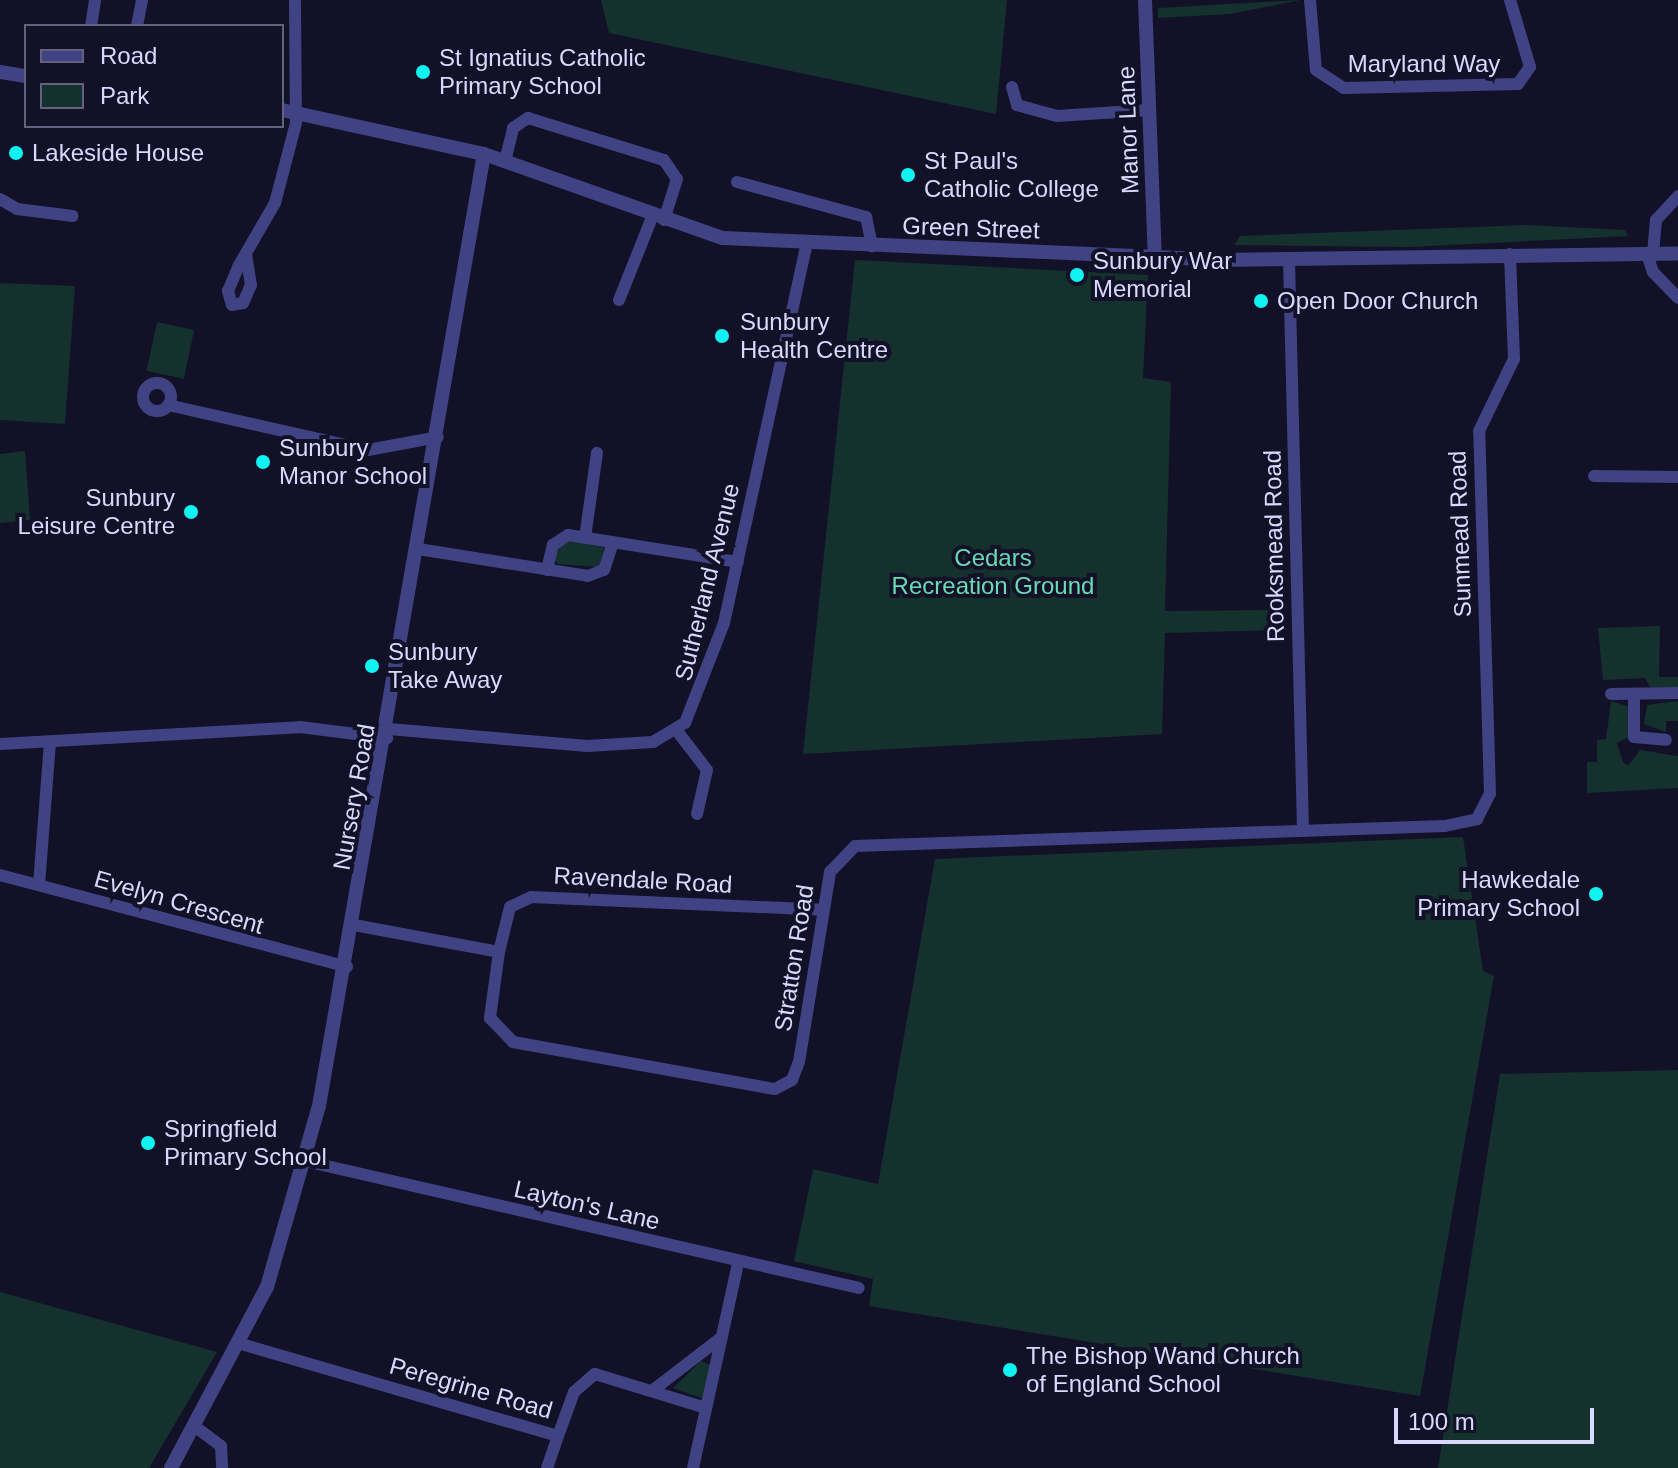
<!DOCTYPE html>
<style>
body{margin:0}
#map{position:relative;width:1678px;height:1468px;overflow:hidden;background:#131127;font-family:Arial,sans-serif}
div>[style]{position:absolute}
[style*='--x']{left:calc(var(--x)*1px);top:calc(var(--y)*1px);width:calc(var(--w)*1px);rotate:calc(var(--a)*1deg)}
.green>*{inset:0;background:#14312d;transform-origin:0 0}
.minor>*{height:12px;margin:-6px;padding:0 6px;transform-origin:6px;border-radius:6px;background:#3f4384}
.minor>.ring{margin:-6px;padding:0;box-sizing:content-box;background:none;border:12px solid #3f4384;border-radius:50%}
.tertiary>*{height:14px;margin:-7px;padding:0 7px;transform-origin:7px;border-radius:7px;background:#3f4384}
.dots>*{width:22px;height:22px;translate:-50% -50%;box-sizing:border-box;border:4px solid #131127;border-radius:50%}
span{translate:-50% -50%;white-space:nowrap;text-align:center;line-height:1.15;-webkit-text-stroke:8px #131127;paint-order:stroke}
.poi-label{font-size:24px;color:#dad9fd}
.left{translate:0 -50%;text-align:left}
.right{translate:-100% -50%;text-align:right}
.street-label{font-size:24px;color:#dad9fd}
.park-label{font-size:24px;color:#68dbb3}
.legend{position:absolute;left:24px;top:24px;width:260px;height:104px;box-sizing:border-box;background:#131127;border:2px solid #63617d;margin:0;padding:10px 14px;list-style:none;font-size:24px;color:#dad9fd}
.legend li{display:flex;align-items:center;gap:16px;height:40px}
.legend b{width:40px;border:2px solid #63617d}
.scale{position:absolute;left:1394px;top:1408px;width:200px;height:36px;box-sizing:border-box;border:4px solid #dad9fd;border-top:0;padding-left:10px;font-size:24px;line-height:28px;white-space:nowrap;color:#dad9fd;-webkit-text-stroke:6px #131127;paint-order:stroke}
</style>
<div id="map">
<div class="green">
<i style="clip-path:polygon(601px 0,1007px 0,996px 114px,609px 33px)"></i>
<i style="clip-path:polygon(1301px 0,1230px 14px,1158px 18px,1158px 8px)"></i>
<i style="clip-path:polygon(1527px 225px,1625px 230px,1628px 236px,1410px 247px,1234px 245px,1240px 236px)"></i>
<i style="clip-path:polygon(855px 260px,1148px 275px,1143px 378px,1171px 382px,1165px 611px,1285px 610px,1285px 630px,1165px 633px,1162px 734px,803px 754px)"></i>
<i style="clip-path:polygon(0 283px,75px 286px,65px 424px,0 420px)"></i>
<i style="left:157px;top:322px;width:38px;height:50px;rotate:12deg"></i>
<i style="clip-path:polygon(25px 451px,30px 520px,0 523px,0 454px)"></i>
<i style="clip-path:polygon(564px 540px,604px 547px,599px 567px,557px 564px,553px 552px)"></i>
<i style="clip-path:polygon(1660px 626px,1659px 677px,1678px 677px,1678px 688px,1650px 687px,1645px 678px,1603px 680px,1598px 628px)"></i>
<i style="clip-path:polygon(1611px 701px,1630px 707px,1629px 737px,1617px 743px,1623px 762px,1628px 766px,1640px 750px,1678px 756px,1678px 788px,1587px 793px,1587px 762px,1597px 762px,1597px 740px,1606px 739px)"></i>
<i style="clip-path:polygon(1678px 701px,1678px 721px,1666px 721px,1666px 732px,1644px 724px,1647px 705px)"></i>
<i style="clip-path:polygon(1463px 837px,1483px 971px,1494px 976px,1420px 1396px,869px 1306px,873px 1279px,794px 1261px,813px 1169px,878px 1184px,935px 859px)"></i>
<i style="clip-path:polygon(1678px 1070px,1678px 1468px,1438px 1468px,1500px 1074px)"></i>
<i style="clip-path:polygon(0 1292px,217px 1352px,149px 1468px,0 1468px)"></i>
<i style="clip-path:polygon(701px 1361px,710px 1365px,704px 1399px,673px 1388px)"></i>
</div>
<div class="minor">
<i style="--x:1310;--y:0;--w:70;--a:85.1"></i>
<i style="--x:1316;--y:70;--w:33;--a:33"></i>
<i style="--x:1344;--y:88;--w:174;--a:-1.3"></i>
<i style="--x:1518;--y:84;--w:21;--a:-55"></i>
<i style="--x:1530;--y:67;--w:70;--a:-106.6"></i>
<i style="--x:91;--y:26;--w:26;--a:-81"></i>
<i style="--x:137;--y:26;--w:26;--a:-79"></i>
<i style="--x:1012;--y:87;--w:19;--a:74"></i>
<i style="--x:1017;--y:105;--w:41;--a:15.4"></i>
<i style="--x:1057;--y:116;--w:92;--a:-3.7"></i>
<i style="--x:505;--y:161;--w:34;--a:-76"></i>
<i style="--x:513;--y:128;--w:18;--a:-34"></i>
<i style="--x:528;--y:118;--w:142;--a:17.2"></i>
<i style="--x:664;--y:160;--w:23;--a:56"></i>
<i style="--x:677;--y:179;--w:43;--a:107.6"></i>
<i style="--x:737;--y:182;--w:134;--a:15.2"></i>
<i style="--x:866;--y:217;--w:30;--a:78"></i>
<i style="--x:0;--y:199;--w:20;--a:30"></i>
<i style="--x:17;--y:209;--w:56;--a:7.1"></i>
<i style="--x:246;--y:254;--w:31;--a:81"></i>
<i style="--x:251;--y:285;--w:20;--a:114"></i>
<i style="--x:243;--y:303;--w:11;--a:170"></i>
<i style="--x:232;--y:305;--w:15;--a:-106"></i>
<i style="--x:228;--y:291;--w:26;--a:-67"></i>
<i style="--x:238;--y:267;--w:74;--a:-60"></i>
<i style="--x:275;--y:203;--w:83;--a:-75.3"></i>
<i style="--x:296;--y:123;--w:123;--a:-90.5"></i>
<i style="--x:1647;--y:254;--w:19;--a:72"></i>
<i style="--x:1653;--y:272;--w:36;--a:46"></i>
<i style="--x:1653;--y:254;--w:34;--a:-85"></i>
<i style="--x:1656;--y:220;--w:33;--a:-47"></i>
<i style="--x:1289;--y:261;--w:569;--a:88.59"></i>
<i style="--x:619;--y:300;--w:92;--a:-68.2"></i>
<i class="ring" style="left:143px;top:383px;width:16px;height:16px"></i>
<i style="--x:168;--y:405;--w:205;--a:12.7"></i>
<i style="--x:368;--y:450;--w:71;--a:-10.5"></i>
<i style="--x:1594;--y:476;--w:84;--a:0.7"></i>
<i style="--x:585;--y:538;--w:86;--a:-82"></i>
<i style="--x:418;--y:549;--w:172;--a:9"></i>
<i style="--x:588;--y:576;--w:17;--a:-21"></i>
<i style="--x:604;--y:570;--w:28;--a:-72"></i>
<i style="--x:547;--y:570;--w:26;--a:-77"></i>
<i style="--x:553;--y:545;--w:18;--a:-34"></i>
<i style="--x:568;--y:535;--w:172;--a:9"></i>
<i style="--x:1611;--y:694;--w:67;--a:-0.9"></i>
<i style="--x:1634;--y:694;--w:43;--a:90"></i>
<i style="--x:1634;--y:737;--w:32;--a:5"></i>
<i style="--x:389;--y:729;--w:199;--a:4.9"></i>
<i style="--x:587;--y:746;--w:66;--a:-3.5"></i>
<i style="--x:653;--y:742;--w:37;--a:-31"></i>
<i style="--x:685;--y:723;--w:107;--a:-68.7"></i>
<i style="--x:724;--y:623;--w:386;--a:-77.7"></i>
<i style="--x:677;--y:731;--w:49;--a:52.4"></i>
<i style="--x:707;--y:770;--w:45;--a:102.8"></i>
<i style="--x:0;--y:744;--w:300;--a:-3.2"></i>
<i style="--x:300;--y:727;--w:88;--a:7.2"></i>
<i style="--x:0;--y:875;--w:359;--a:14.8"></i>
<i style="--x:39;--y:885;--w:144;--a:-85.6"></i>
<i style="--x:354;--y:925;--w:147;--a:10.5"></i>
<i style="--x:499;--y:952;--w:67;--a:97.8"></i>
<i style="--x:490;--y:1018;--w:33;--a:46"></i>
<i style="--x:513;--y:1042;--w:266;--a:10.2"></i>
<i style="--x:775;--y:1089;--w:19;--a:-28"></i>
<i style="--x:792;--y:1080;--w:19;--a:-69"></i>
<i style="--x:799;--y:1062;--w:193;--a:-80.7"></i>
<i style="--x:830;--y:872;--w:36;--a:-46"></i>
<i style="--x:855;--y:846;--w:590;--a:-1.94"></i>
<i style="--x:1445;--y:826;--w:33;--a:-12"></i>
<i style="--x:1477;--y:819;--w:28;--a:-63"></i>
<i style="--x:1490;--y:794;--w:363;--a:-91.7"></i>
<i style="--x:1479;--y:431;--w:80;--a:-64.1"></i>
<i style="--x:1514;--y:359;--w:105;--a:-92.2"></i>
<i style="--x:499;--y:952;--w:46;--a:-76.3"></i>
<i style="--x:510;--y:907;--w:23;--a:-25"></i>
<i style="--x:531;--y:897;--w:292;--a:2.5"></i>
<i style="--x:305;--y:1161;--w:568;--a:12.91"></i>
<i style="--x:241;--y:1344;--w:330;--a:16.2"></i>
<i style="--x:558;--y:1436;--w:47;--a:-70"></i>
<i style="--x:574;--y:1392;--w:28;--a:-41"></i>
<i style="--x:595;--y:1374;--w:116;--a:17"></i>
<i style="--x:653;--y:1390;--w:87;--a:-37.5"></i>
<i style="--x:193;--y:1425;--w:35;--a:37"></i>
<i style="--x:221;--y:1446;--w:22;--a:87"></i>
<i style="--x:547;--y:1468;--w:34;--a:-71"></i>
<i style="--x:693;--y:1468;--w:210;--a:-77.6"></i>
</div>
<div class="tertiary">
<i style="--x:1145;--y:0;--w:258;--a:87.8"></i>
<i style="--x:0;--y:72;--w:26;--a:9"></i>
<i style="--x:282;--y:110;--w:207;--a:12.3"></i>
<i style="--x:484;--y:154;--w:253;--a:19.4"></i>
<i style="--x:723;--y:238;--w:498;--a:2.5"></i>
<i style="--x:1221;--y:260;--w:457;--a:-0.8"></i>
<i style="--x:171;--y:1468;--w:205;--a:-62.1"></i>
<i style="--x:267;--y:1287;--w:188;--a:-74"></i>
<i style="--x:319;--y:1106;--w:966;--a:-80.17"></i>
</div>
<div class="dots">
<i style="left:423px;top:72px;background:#0ff3f3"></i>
<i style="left:16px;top:153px;background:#0ff3f3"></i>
<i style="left:908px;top:175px;background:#0ff3f3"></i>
<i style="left:1077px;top:275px;background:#0ff3f3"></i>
<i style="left:1261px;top:301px;background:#0ff3f3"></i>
<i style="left:722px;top:336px;background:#0ff3f3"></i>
<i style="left:263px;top:462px;background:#0ff3f3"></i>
<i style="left:191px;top:512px;background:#0ff3f3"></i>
<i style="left:372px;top:666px;background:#0ff3f3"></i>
<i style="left:1596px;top:894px;background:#0ff3f3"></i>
<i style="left:148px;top:1143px;background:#0ff3f3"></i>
<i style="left:1010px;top:1370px;background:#0ff3f3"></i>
</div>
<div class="poi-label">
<span class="left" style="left:439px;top:72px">St Ignatius Catholic<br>Primary School</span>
<span class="left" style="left:32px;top:153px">Lakeside House</span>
<span class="left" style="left:924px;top:175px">St Paul's<br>Catholic College</span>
<span class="left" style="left:1093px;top:275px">Sunbury War<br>Memorial</span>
<span class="left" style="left:1277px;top:301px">Open Door Church</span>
<span class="left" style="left:740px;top:336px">Sunbury<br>Health Centre</span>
<span class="left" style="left:279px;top:462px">Sunbury<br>Manor School</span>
<span class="right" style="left:175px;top:512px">Sunbury<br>Leisure Centre</span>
<span class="left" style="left:388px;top:666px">Sunbury<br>Take Away</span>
<span class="right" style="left:1580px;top:894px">Hawkedale<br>Primary School</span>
<span class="left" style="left:164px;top:1143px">Springfield<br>Primary School</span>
<span class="left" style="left:1026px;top:1370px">The Bishop Wand Church<br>of England School</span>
</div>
<div class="street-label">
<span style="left:1424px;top:64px">Maryland Way</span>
<span style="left:1128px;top:130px;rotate:-92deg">Manor Lane</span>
<span style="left:971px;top:228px;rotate:2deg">Green Street</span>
<span style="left:1460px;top:534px;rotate:-92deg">Sunmead Road</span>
<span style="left:1274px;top:546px;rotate:-91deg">Rooksmead Road</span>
<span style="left:707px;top:582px;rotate:-76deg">Sutherland Avenue</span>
<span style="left:354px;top:797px;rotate:-80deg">Nursery Road</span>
<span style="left:643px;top:880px;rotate:3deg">Ravendale Road</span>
<span style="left:179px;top:902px;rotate:16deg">Evelyn Crescent</span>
<span style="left:794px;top:958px;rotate:-81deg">Stratton Road</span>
<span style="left:587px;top:1205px;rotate:13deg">Layton's Lane</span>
<span style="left:471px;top:1388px;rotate:16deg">Peregrine Road</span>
</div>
<div class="park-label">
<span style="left:993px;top:572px">Cedars<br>Recreation Ground</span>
</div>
<ul class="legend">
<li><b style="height:10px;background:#3f4384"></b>Road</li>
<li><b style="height:22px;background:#14312d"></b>Park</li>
</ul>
<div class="scale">100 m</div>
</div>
